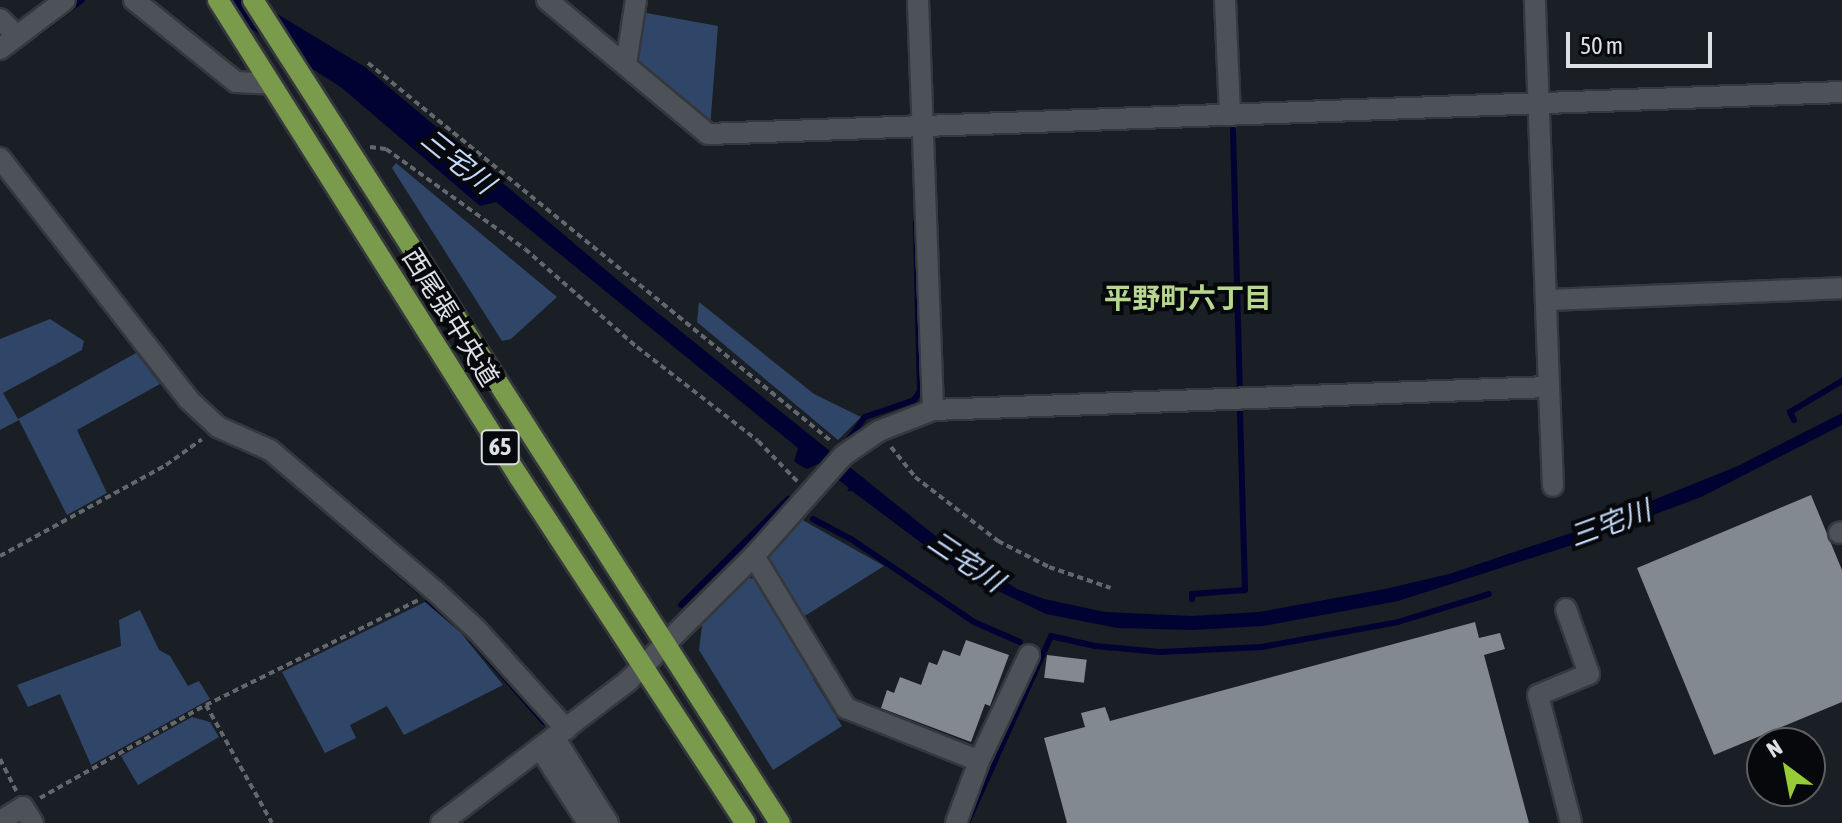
<!DOCTYPE html>
<meta charset="utf-8">
<style>
body{margin:0}
#map{position:relative;width:1842px;height:823px;overflow:hidden;background:#1a1e25;font-family:"Asap Condensed","Noto Sans JP",sans-serif}
div>[style]{position:absolute}
[style*='--x']{left:calc(var(--x)*1px);top:calc(var(--y)*1px);width:calc(var(--w)*1px);rotate:calc(var(--a)*1deg)}
.green>*{inset:0;background:#2f4668}
.water>*{inset:0;background:#000231}
.stream>*{height:6px;margin:-3px;padding:0 3px;transform-origin:3px;border-radius:3px;background:#000231}
.building>*{inset:0;background:#838991;transform-origin:0 0}
.path>*{height:4px;margin-top:-2px;transform-origin:0;background:repeating-linear-gradient(90deg,#64686d 0 6px,transparent 0 10px)}
.roads{filter:drop-shadow(2px 0 #35383d) drop-shadow(-2px 0 #35383d) drop-shadow(0 2px #35383d) drop-shadow(0 -2px #35383d)}
.minor>*{height:20px;margin:-10px;padding:0 10px;transform-origin:10px;border-radius:10px;background:#4d5259}
.major>*{height:20px;margin:-10px;padding:0 10px;transform-origin:10px;border-radius:10px;background:#7b9b4c}
span{translate:-50% -50%;white-space:nowrap;text-align:center;line-height:1.15;-webkit-text-stroke:8px #07080b;paint-order:stroke}
.shield-label span{padding:2px 6px;background:#07080b;border:2px solid;border-radius:6px;-webkit-text-stroke-width:0}
.shield-label{font-size:24px;color:#dde0e4;font-weight:700}
.street-label{font-size:26px;color:#dde0e4}
.water-label{font-size:28px;color:#c1d8f9;font-style:italic}
.neighbourhood-label{font-size:28px;color:#b7d68f;font-weight:700}
.north{position:absolute;left:1746px;top:727px;width:80px;height:80px;box-sizing:border-box;background:#07080b;border:2px solid #5d5e62;border-radius:50%;rotate:328deg;font-size:22px;font-weight:700;line-height:32px;text-align:center;color:#dde0e4}
.north::after{content:'';display:block;margin:auto;width:28px;height:36px;background:#97cc38;clip-path:polygon(50% 0,100% 100%,50% 72%,0 100%)}
.scale{position:absolute;left:1566px;top:32px;width:146px;height:36px;box-sizing:border-box;border:4px solid #dde0e4;border-top:0;padding-left:10px;font-size:24px;line-height:28px;white-space:nowrap;color:#dde0e4;-webkit-text-stroke:6px #07080b;paint-order:stroke}
</style>
<div id="map">
<div class="green">
<i style="clip-path:polygon(641px 12px,718px 26px,710px 128px,639px 66px,635px 51px)"></i>
<i style="clip-path:polygon(396px 163px,557px 297px,511px 339px,502px 341px,392px 168px)"></i>
<i style="clip-path:polygon(699px 302px,814px 394px,861px 417px,838px 440px,697px 322px)"></i>
<i style="clip-path:polygon(50px 319px,84px 341px,82px 350px,3px 393px,18px 419px,136px 353px,160px 384px,77px 430px,107px 493px,67px 515px,19px 420px,0 430px,0 339px)"></i>
<i style="clip-path:polygon(799px 518px,884px 566px,800px 619px,766px 567px,766px 552px)"></i>
<i style="clip-path:polygon(744px 576px,760px 581px,819px 675px,813px 679px,842px 726px,773px 770px,699px 650px,703px 618px)"></i>
<i style="clip-path:polygon(425px 602px,461px 633px,503px 685px,404px 735px,387px 706px,350px 725px,356px 738px,325px 753px,282px 672px)"></i>
<i style="clip-path:polygon(140px 610px,159px 650px,170px 656px,188px 686px,199px 681px,210px 699px,91px 765px,60px 694px,28px 707px,17px 685px,121px 646px,119px 620px)"></i>
<i style="clip-path:polygon(192px 717px,210px 722px,219px 737px,138px 785px,121px 756px)"></i>
</div>
<div class="water">
<i style="clip-path:polygon(207px 0,254px 0,365px 67px,633px 293px,938px 538px,1017px 589px,1044px 599px,1105px 612px,1192px 616px,1259px 612px,1385px 589px,1449px 574px,1571px 533px,1738px 466px,1842px 413px,1842px 425px,1701px 497px,1581px 542px,1398px 601px,1263px 626px,1192px 630px,1118px 628px,1046px 614px,963px 574px,852px 491px,847px 491px,849px 488px,818px 464px,807px 469px,801px 466px,794px 461px,798px 448px,496px 202px,480px 206px,342px 88px)"></i>
</div>
<div class="stream">
<i style="--x:38;--y:33;--w:55;--a:-36.9"></i>
<i style="--x:1233;--y:130;--w:261;--a:88.5"></i>
<i style="--x:1794;--y:420;--w:9;--a:-117"></i>
<i style="--x:1790;--y:412;--w:61;--a:-30.8"></i>
<i style="--x:846;--y:443;--w:32;--a:-54"></i>
<i style="--x:865;--y:417;--w:52;--a:-19.1"></i>
<i style="--x:914;--y:400;--w:11;--a:-56"></i>
<i style="--x:920;--y:391;--w:168;--a:-91.4"></i>
<i style="--x:813;--y:519;--w:43;--a:27.8"></i>
<i style="--x:851;--y:539;--w:148;--a:34"></i>
<i style="--x:974;--y:622;--w:50;--a:23.5"></i>
<i style="--x:345;--y:527;--w:99;--a:40.9"></i>
<i style="--x:1192;--y:599;--w:5;--a:-90"></i>
<i style="--x:1192;--y:594;--w:53;--a:-4.3"></i>
<i style="--x:1245;--y:590;--w:181;--a:-91.6"></i>
<i style="--x:428;--y:600;--w:40;--a:40"></i>
<i style="--x:681;--y:605;--w:151;--a:-44.7"></i>
<i style="--x:472;--y:640;--w:109;--a:48.7"></i>
<i style="--x:967;--y:823;--w:205;--a:-65.8"></i>
<i style="--x:1051;--y:636;--w:45;--a:12.8"></i>
<i style="--x:1095;--y:646;--w:65;--a:5.3"></i>
<i style="--x:1160;--y:652;--w:102;--a:-2.8"></i>
<i style="--x:1262;--y:647;--w:138;--a:-10.4"></i>
<i style="--x:1398;--y:622;--w:95;--a:-17.1"></i>
</div>
<div class="building">
<i style="clip-path:polygon(1811px 495px,1842px 570px,1842px 702px,1714px 755px,1637px 568px)"></i>
<i style="clip-path:polygon(1475px 622px,1479px 638px,1500px 633px,1505px 649px,1484px 655px,1529px 823px,1067px 823px,1044px 738px,1085px 727px,1081px 713px,1105px 707px,1110px 721px)"></i>
<i style="clip-path:polygon(966px 640px,1009px 655px,990px 706px,985px 704px,971px 742px,881px 708px,887px 690px,894px 693px,900px 677px,921px 685px,929px 662px,937px 665px,943px 650px,960px 656px)"></i>
<i style="left:1047px;top:655px;width:40px;height:23px;rotate:7deg"></i>
</div>
<div class="path">
<i style="--x:368;--y:63;--w:598;--a:39.23"></i>
<i style="--x:370;--y:147;--w:16;--a:7"></i>
<i style="--x:386;--y:149;--w:171;--a:35.7"></i>
<i style="--x:525;--y:249;--w:149;--a:41.2"></i>
<i style="--x:637;--y:347;--w:153;--a:37.8"></i>
<i style="--x:758;--y:441;--w:57;--a:45.7"></i>
<i style="--x:891;--y:447;--w:38;--a:51"></i>
<i style="--x:915;--y:477;--w:105;--a:37.6"></i>
<i style="--x:998;--y:541;--w:57;--a:27"></i>
<i style="--x:1049;--y:567;--w:65;--a:18.7"></i>
<i style="--x:0;--y:556;--w:189;--a:-28.7"></i>
<i style="--x:166;--y:465;--w:44;--a:-35.8"></i>
<i style="--x:206;--y:705;--w:135;--a:60.8"></i>
<i style="--x:0;--y:759;--w:36;--a:63"></i>
<i style="--x:40;--y:798;--w:190;--a:-29.3"></i>
<i style="--x:206;--y:705;--w:237;--a:-26.3"></i>
</div>
<div class="roads">
<div class="minor">
<i style="--x:134;--y:0;--w:131;--a:38.8"></i>
<i style="--x:236;--y:82;--w:35;--a:3"></i>
<i style="--x:547;--y:0;--w:209;--a:39.8"></i>
<i style="--x:708;--y:134;--w:1135;--a:-2.12"></i>
<i style="--x:918;--y:0;--w:410;--a:87.9"></i>
<i style="--x:1225;--y:0;--w:115;--a:87.5"></i>
<i style="--x:0;--y:19;--w:24;--a:45"></i>
<i style="--x:0;--y:49;--w:81;--a:-37"></i>
<i style="--x:626;--y:64;--w:65;--a:-81.1"></i>
<i style="--x:0;--y:158;--w:306;--a:52"></i>
<i style="--x:188;--y:399;--w:41;--a:43"></i>
<i style="--x:218;--y:427;--w:57;--a:23.9"></i>
<i style="--x:270;--y:450;--w:216;--a:40.5"></i>
<i style="--x:434;--y:590;--w:57;--a:42.9"></i>
<i style="--x:476;--y:629;--w:135;--a:48"></i>
<i style="--x:1546;--y:300;--w:296;--a:-2.3"></i>
<i style="--x:1549;--y:387;--w:99;--a:87.7"></i>
<i style="--x:1839;--y:533;--w:3;--a:-18"></i>
<i style="--x:754;--y:556;--w:178;--a:58.8"></i>
<i style="--x:846;--y:708;--w:143;--a:21.7"></i>
<i style="--x:1566;--y:609;--w:69;--a:70.5"></i>
<i style="--x:1589;--y:674;--w:55;--a:157.6"></i>
<i style="--x:1538;--y:695;--w:132;--a:75.5"></i>
<i style="--x:554;--y:737;--w:102;--a:57.9"></i>
<i style="--x:540;--y:748;--w:89;--a:57.4"></i>
<i style="--x:0;--y:821;--w:27;--a:-31"></i>
<i style="--x:23;--y:807;--w:19;--a:58"></i>
<i style="--x:441;--y:823;--w:235;--a:-37.2"></i>
<i style="--x:628;--y:681;--w:177;--a:-44.8"></i>
<i style="--x:754;--y:556;--w:135;--a:-48.3"></i>
<i style="--x:844;--y:455;--w:42;--a:-34.4"></i>
<i style="--x:879;--y:431;--w:58;--a:-21.3"></i>
<i style="--x:933;--y:410;--w:616;--a:-2.14"></i>
<i style="--x:1549;--y:387;--w:387;--a:-92.1"></i>
<i style="--x:956;--y:823;--w:66;--a:-69.6"></i>
<i style="--x:979;--y:761;--w:117;--a:-64.7"></i>
</div>
<div class="major">
<i style="--x:218;--y:0;--w:564;--a:57.75"></i>
<i style="--x:519;--y:477;--w:413;--a:56.8"></i>
<i style="--x:253;--y:0;--w:977;--a:57.37"></i>
</div>
</div>
<div class="shield-label">
<span style="left:500px;top:447px">65</span>
</div>
<div class="street-label">
<span style="left:450px;top:318px;rotate:58deg">西尾張中央道</span>
</div>
<div class="water-label">
<span style="left:458px;top:161px;rotate:39deg">三宅川</span>
<span style="left:1610px;top:523px;rotate:-20deg">三宅川</span>
<span style="left:966px;top:561px;rotate:34deg">三宅川</span>
</div>
<div class="neighbourhood-label">
<span style="left:1188px;top:298px">平野町六丁目</span>
</div>
<div class="north">N</div>
<div class="scale">50 m</div>
</div>
